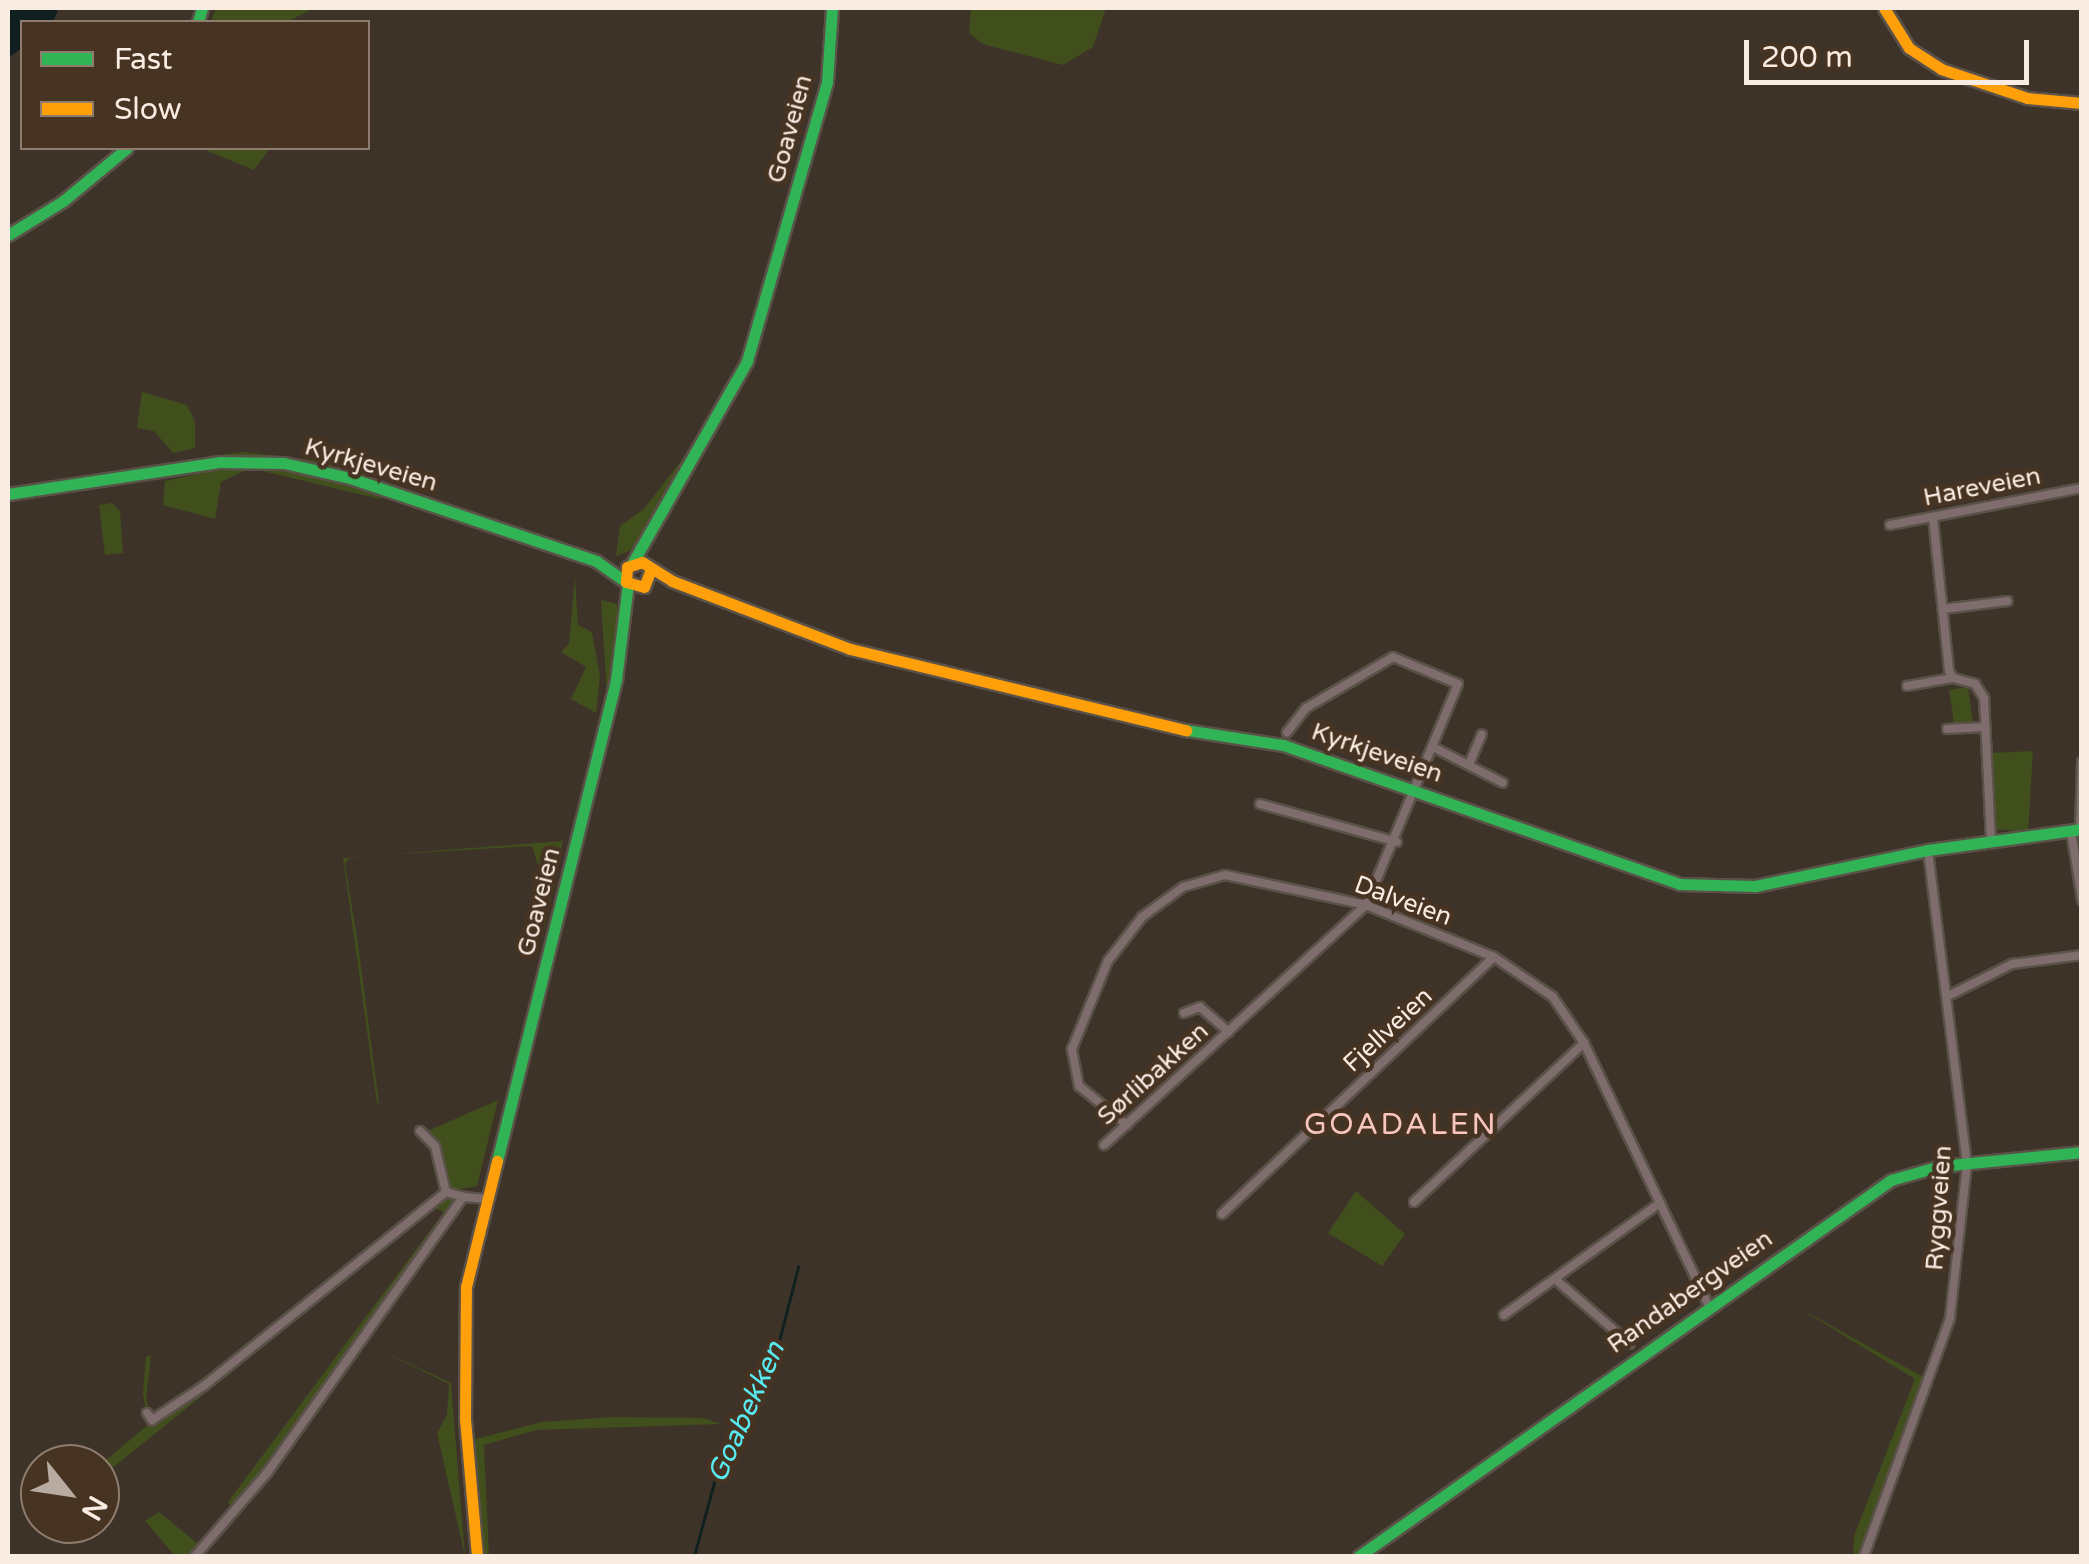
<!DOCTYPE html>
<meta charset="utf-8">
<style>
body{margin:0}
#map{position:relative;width:2089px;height:1564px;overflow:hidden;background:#3e3329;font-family:"Varela Round",sans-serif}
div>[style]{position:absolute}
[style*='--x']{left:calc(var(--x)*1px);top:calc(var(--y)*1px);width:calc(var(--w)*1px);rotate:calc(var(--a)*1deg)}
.green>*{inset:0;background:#404f1c;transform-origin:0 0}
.water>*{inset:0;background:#102020}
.stream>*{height:2.5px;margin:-1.25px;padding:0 1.25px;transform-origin:1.25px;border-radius:1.25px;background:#102020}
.roads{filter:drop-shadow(2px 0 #5a5148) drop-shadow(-2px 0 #5a5148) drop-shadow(0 2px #5a5148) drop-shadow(0 -2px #5a5148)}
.street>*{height:8px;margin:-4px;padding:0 4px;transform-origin:4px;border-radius:4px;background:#7f6d6d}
.fast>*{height:11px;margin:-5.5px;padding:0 5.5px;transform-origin:5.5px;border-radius:5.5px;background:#30b455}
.slow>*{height:11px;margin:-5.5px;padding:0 5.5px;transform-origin:5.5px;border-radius:5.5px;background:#ff9f0a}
span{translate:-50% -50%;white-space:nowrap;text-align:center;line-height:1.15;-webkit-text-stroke:9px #463321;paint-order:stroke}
.street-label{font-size:25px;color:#f9ece2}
.water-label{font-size:28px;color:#58ebf2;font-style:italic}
.quarter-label{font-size:30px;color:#f8c5bf;letter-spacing:2.5px}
.frame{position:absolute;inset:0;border:10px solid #f9ece2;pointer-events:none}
.legend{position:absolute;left:20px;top:20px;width:350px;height:130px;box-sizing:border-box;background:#463321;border:2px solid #8e7d6e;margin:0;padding:12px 18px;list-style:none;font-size:30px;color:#f9ece2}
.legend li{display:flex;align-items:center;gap:20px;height:50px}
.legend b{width:50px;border:2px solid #8e7d6e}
.north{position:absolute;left:20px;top:1444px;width:100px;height:100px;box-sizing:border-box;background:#463321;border:2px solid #8e7d6e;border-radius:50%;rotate:120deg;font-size:28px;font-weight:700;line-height:40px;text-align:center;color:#f9ece2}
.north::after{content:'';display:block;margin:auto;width:35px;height:45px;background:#b8aba1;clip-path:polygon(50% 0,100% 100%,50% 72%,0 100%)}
.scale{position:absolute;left:1744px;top:40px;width:285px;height:45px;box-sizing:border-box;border:5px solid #f9ece2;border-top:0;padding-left:12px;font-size:30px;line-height:35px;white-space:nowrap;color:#f9ece2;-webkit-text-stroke:8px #463321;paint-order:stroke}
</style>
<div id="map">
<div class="green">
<i style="clip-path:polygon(216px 8px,314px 8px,287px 22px,211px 22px)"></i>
<i style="clip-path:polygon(971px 8px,1106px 8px,1093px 47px,1063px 65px,983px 44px,969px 33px)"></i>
<i style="clip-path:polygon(200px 148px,270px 148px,254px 170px)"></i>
<i style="clip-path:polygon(142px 392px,187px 405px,195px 422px,195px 448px,173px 453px,154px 431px,137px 428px)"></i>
<i style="clip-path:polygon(700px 436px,637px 548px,616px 556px,620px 526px,644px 509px)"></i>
<i style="clip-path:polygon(244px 452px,321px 461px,444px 504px,300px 460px,207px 456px)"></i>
<i style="clip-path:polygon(240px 465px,320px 474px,380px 493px,380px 499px,250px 468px,221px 482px,215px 519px,163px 505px,165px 481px)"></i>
<i style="clip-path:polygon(112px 503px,120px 511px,123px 553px,105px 555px,99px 505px)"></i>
<i style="clip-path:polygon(575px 577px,578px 625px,592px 632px,600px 677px,596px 713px,571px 699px,586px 667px,561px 652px,569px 644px)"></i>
<i style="clip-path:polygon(601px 600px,617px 604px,620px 621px,607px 696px)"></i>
<i style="left:1968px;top:687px;width:36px;height:19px;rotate:82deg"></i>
<i style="clip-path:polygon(2033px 751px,2028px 832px,1995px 829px,1991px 753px)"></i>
<i style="clip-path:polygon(563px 841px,542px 941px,549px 900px,532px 846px,350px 857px,345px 864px,358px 944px,379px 1103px,377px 1103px,343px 858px)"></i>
<i style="clip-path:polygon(498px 1100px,477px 1186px,446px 1192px,435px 1146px,423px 1133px)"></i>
<i style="clip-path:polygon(1356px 1191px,1405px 1234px,1382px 1266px,1328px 1233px)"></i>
<i style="clip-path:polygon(453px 1198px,456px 1206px,204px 1556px,175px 1556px,145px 1521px,159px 1512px,198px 1544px,232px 1511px,228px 1502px,444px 1212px,435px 1208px,100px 1478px,100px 1465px,148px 1425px,143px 1393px,146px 1357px,151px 1355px,146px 1399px,152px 1420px,435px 1200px)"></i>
<i style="clip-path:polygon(1794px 1305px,1925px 1378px,1861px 1556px,1853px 1556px,1854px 1536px,1915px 1379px)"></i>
<i style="clip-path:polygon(372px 1346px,451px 1383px,465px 1556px,437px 1433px,447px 1415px,449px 1384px)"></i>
<i style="clip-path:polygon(613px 1417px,704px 1418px,720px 1424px,536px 1430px,484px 1445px,489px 1556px,482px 1556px,472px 1440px,542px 1422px)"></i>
</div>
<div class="water">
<i style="clip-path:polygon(8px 8px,59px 8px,53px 22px,22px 22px,22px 48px,8px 58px)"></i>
</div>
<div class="stream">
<i style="--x:694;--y:1556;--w:107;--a:-74.8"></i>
<i style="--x:722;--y:1453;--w:76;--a:-65.8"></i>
<i style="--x:753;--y:1384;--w:42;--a:-55.6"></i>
<i style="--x:777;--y:1349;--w:85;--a:-75.6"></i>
</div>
<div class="roads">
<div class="street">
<i style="--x:1933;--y:518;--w:154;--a:84"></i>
<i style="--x:1949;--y:671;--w:8;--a:60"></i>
<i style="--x:1953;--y:678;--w:23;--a:15"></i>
<i style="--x:1975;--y:684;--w:17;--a:57"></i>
<i style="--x:1984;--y:698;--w:141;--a:87.2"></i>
<i style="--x:1890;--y:525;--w:196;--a:-10.9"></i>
<i style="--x:1943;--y:609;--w:65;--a:-7"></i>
<i style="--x:1907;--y:686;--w:47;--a:-9.9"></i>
<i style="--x:1947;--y:729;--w:38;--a:-3"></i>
<i style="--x:1435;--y:748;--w:76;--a:27.2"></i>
<i style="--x:1470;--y:762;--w:30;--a:-67"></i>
<i style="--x:1260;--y:804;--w:142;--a:15.5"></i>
<i style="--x:2080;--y:829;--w:67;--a:-88.3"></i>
<i style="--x:2071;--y:831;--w:70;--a:80.9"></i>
<i style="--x:1948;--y:996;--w:72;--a:-26.6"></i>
<i style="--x:2012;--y:964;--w:71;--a:-7.3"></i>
<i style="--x:1184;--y:1013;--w:17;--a:-21"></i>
<i style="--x:1200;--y:1007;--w:38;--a:41"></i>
<i style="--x:1127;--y:1125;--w:62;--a:-140.9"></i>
<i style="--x:1079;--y:1086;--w:38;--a:-101"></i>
<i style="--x:1072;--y:1049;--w:95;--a:-67.8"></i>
<i style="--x:1108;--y:961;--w:56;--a:-52.3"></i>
<i style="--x:1142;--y:917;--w:51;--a:-36.2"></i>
<i style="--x:1183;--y:887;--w:44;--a:-15.9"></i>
<i style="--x:1225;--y:875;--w:144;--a:12"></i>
<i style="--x:1366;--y:905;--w:138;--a:22.1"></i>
<i style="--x:1494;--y:957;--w:71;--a:34.1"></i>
<i style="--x:1553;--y:997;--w:55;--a:56"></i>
<i style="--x:1584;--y:1043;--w:291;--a:64.6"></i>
<i style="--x:420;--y:1131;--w:21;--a:45"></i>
<i style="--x:435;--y:1146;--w:47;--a:76.6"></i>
<i style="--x:1104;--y:1145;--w:355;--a:-42.5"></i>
<i style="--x:1366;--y:905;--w:239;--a:-67.4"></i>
<i style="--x:1458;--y:684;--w:70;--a:-157.4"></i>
<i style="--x:1393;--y:657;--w:101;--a:149.6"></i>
<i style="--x:1306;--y:708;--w:31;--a:128"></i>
<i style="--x:1414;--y:1202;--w:233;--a:-43.1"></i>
<i style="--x:1222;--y:1214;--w:374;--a:-43.4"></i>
<i style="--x:1555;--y:1279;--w:99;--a:40.9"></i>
<i style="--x:1504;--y:1315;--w:192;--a:-35.7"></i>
<i style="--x:147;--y:1413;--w:9;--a:54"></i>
<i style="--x:152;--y:1420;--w:64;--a:-33.4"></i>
<i style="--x:205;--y:1385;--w:309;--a:-38.7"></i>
<i style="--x:446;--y:1192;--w:18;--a:16"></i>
<i style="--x:195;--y:1556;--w:110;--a:-49.1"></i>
<i style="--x:267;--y:1473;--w:339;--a:-54.6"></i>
<i style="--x:463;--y:1197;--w:24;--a:5"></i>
<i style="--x:1864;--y:1556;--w:253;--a:-70.1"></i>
<i style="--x:1950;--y:1318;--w:155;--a:-83.7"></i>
<i style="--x:1967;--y:1164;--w:316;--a:-97.1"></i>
</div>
<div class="fast">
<i style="--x:198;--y:22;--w:15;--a:-74"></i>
<i style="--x:8;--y:235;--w:65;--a:-31.7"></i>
<i style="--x:63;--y:201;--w:83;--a:-39.6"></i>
<i style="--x:8;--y:494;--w:213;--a:-8.6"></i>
<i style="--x:219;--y:462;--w:65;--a:0.9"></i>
<i style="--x:284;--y:463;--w:68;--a:12.8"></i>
<i style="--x:350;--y:478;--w:260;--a:18.6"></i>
<i style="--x:596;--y:561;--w:37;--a:35"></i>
<i style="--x:633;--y:562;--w:231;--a:-60.4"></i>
<i style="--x:747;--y:361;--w:290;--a:-74"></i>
<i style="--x:827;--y:82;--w:74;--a:-86.1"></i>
<i style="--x:1186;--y:730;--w:98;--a:8.8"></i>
<i style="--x:1283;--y:745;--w:420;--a:19.3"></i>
<i style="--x:1679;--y:884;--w:76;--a:1.5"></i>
<i style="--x:1755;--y:886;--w:177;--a:-11.8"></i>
<i style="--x:1928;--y:850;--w:155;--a:-7.8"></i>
<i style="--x:497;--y:1161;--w:496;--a:-76.1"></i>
<i style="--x:616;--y:680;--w:97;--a:-82.9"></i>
<i style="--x:1359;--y:1556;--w:651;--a:-35.25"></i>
<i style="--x:1891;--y:1180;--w:51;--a:-15.9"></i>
<i style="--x:1940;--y:1166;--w:143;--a:-5.6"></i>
</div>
<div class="slow">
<i style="--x:1884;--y:8;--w:47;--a:58"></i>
<i style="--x:1909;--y:48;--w:38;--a:33"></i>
<i style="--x:1941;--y:69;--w:91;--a:18.6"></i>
<i style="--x:2027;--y:98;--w:55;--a:5.2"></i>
<i style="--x:651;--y:569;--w:19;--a:111"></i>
<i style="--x:644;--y:587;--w:19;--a:-164"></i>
<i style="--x:626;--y:582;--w:15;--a:-86"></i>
<i style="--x:627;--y:567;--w:16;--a:-18"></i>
<i style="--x:642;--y:562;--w:36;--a:32"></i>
<i style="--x:672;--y:581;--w:191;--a:20.9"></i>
<i style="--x:850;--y:649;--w:346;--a:13.6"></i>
<i style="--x:477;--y:1556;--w:137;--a:-95"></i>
<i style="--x:465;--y:1420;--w:133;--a:-89.6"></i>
<i style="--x:466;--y:1287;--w:130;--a:-76.2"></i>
</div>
</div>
<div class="street-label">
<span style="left:790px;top:129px;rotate:-75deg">Goaveien</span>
<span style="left:371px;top:465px;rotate:16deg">Kyrkjeveien</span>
<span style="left:1982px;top:487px;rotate:-11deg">Hareveien</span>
<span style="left:1377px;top:753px;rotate:19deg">Kyrkjeveien</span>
<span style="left:1403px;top:901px;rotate:20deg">Dalveien</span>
<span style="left:539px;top:902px;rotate:-76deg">Goaveien</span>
<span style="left:1388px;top:1030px;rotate:-43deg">Fjellveien</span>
<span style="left:1153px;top:1074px;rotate:-42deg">Sørlibakken</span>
<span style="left:1939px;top:1208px;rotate:-86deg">Ryggveien</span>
<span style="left:1690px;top:1292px;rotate:-35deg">Randabergveien</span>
</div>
<div class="water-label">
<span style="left:746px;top:1412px;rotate:-66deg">Goabekken</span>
</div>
<div class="quarter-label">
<span style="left:1401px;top:1125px">GOADALEN</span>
</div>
<div class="frame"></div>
<ul class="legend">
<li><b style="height:12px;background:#30b455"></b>Fast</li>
<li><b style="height:12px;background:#ff9f0a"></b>Slow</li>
</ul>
<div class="north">N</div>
<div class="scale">200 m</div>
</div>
